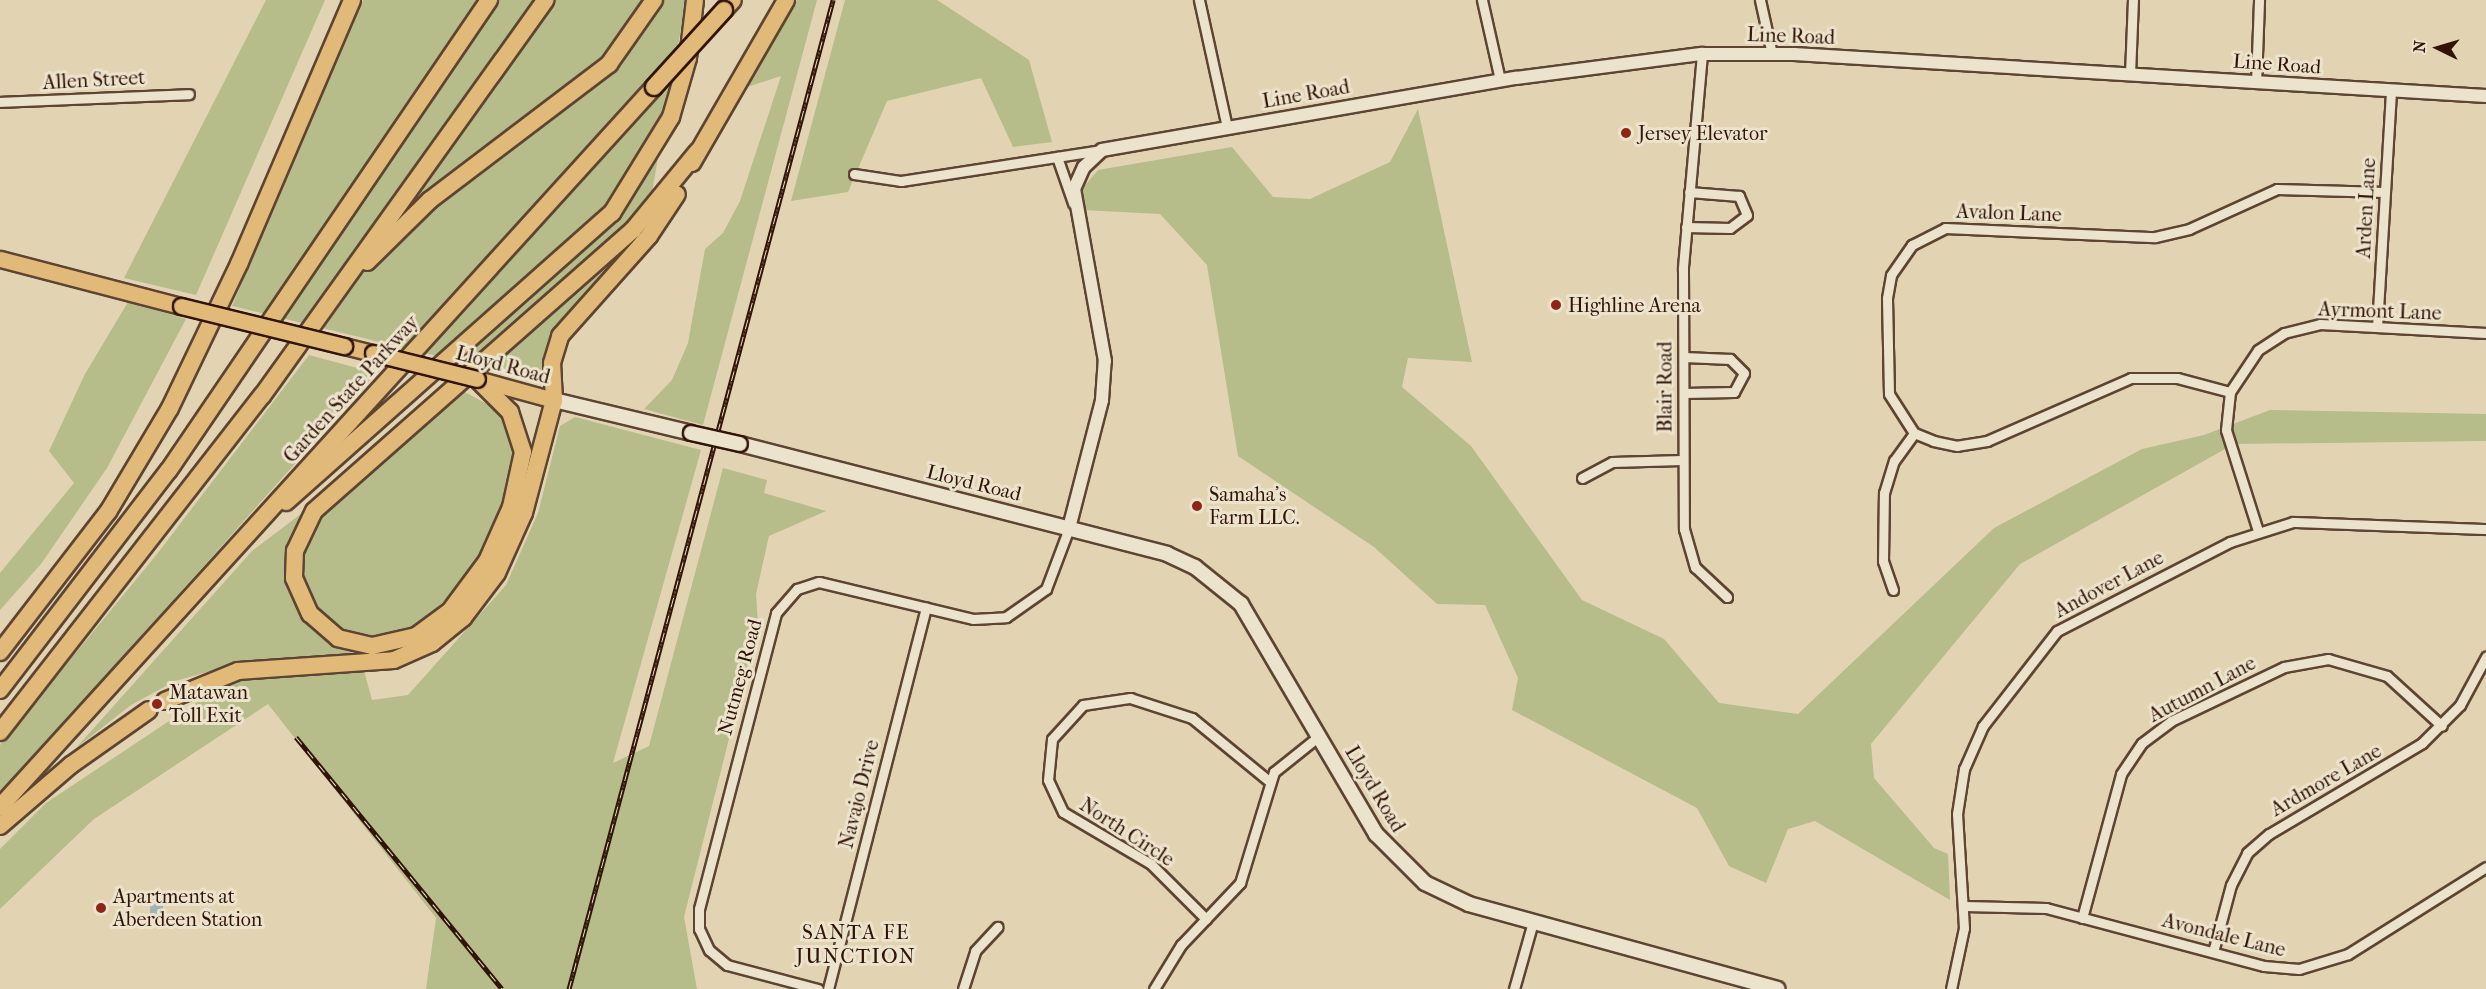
<!DOCTYPE html>
<style>
body{margin:0}
#map{position:relative;width:2486px;height:989px;overflow:hidden;background:#e2d4b2;font-family:"IM FELL French Canon",serif}
div>[style]{position:absolute}
[style*='--x']{left:calc(var(--x)*1px);top:calc(var(--y)*1px);width:calc(var(--w)*1px);rotate:calc(var(--a)*1deg)}
.green>*{inset:0;background:#b6bc8a}
.water>*{inset:0;background:#9bb5b9}
.roads{filter:drop-shadow(2px 0 #5e4432) drop-shadow(-2px 0 #5e4432) drop-shadow(0 2px #5e4432) drop-shadow(0 -2px #5e4432)}
.minor>*{height:9px;margin:-4.5px;padding:0 4.5px;transform-origin:4.5px;border-radius:4.5px;background:#ece3cd}
.tertiary>*{height:12px;margin:-6px;padding:0 6px;transform-origin:6px;border-radius:6px;background:#ece3cd}
.secondary>*{height:14px;margin:-7px;padding:0 7px;transform-origin:7px;border-radius:7px;background:#ece3cd}
.primary>*{height:15px;margin:-7.5px;padding:0 7.5px;transform-origin:7.5px;border-radius:7.5px;background:#e1ba79}
.motorway>*{height:16px;margin:-8px;padding:0 8px;transform-origin:8px;border-radius:8px;background:#e1ba79}
.rail>*{height:5px;margin-top:-2.5px;transform-origin:0;background:repeating-linear-gradient(90deg,#ece3cd 0 9px,#321407 0 18px);box-sizing:border-box;border-block:2px solid #321407}
.bridges{filter:drop-shadow(2px 0 #321407) drop-shadow(-2px 0 #321407) drop-shadow(0 2px #321407) drop-shadow(0 -2px #321407)}
.secondary-bridge>*{height:14px;margin:-7px;padding:0 7px;transform-origin:7px;border-radius:7px;background:#ece3cd}
.primary-bridge>*{height:15px;margin:-7.5px;padding:0 7.5px;transform-origin:7.5px;border-radius:7.5px;background:#e1ba79}
.motorway-bridge>*{height:16px;margin:-8px;padding:0 8px;transform-origin:8px;border-radius:8px;background:#e1ba79}
.dots>*{width:16px;height:16px;translate:-50% -50%;box-sizing:border-box;border:3px solid #ece3cd;border-radius:50%}
span{translate:-50% -50%;white-space:nowrap;text-align:center;line-height:1.15;-webkit-text-stroke:6px #ece3cd;paint-order:stroke}
.street-label{font-size:20px;color:#321407}
.poi-label{font-size:20px;color:#321407}
.left{translate:0 -50%;text-align:left}
.neighbourhood-label{font-size:21px;color:#321407;letter-spacing:1.5px}
.north{position:absolute;left:2408px;top:18px;width:60px;height:60px;-webkit-text-stroke:4px #ece3cd;paint-order:stroke;rotate:275deg;font-size:16px;font-weight:700;line-height:24px;text-align:center;color:#321407}
.north::after{content:'';display:block;margin:auto;width:21px;height:27px;background:#321407;clip-path:polygon(50% 0,100% 100%,50% 72%,0 100%)}
</style>
<div id="map">
<div class="green">
<i style="clip-path:polygon(266px 0,325px 0,196px 295px,124px 278px)"></i>
<i style="clip-path:polygon(363px 0,686px 0,652px 192px,630px 248px,555px 329px,539px 381px,232px 306px)"></i>
<i style="clip-path:polygon(797px 0,817px 0,703px 425px,644px 409px,672px 380px,688px 343px,705px 249px,723px 233px,740px 201px,781px 76px,744px 88px)"></i>
<i style="clip-path:polygon(845px 0,937px 0,1029px 60px,1052px 142px,1013px 147px,981px 78px,887px 101px,848px 192px,791px 201px)"></i>
<i style="clip-path:polygon(1418px 109px,1472px 362px,1408px 358px,1402px 387px,1471px 446px,1582px 600px,1664px 639px,1719px 703px,1798px 714px,1994px 528px,2142px 449px,2204px 435px,2270px 410px,2486px 414px,2486px 441px,2234px 444px,2020px 564px,1871px 744px,1874px 778px,1934px 848px,1948px 854px,1950px 900px,1815px 821px,1788px 829px,1766px 883px,1729px 866px,1697px 808px,1512px 710px,1518px 678px,1485px 605px,1437px 604px,1374px 547px,1238px 456px,1207px 265px,1160px 214px,1082px 210px,1082px 189px,1098px 170px,1232px 147px,1273px 197px,1310px 199px,1390px 162px)"></i>
<i style="clip-path:polygon(128px 302px,186px 319px,107px 468px,41px 564px,0 610px,0 573px,74px 483px,49px 451px,85px 374px)"></i>
<i style="clip-path:polygon(309px 355px,376px 373px,0 794px,0 745px,157px 554px)"></i>
<i style="clip-path:polygon(463px 391px,500px 411px,516px 437px,513px 485px,477px 567px,419px 626px,331px 661px,236px 664px,175px 681px,131px 705px,76px 748px,252px 551px)"></i>
<i style="clip-path:polygon(575px 417px,701px 450px,613px 763px,649px 746px,723px 468px,767px 480px,764px 493px,826px 511px,769px 536px,756px 594px,758px 624px,684px 917px,697px 989px,426px 989px,436px 918px,268px 704px,94px 819px,0 909px,0 849px,46px 803px,241px 673px,363px 667px,372px 700px,408px 695px,506px 585px,538px 513px,560px 426px)"></i>
</div>
<div class="water">
<i style="clip-path:polygon(158px 893px,164px 899px,161px 924px,149px 923px,151px 898px)"></i>
</div>
<div class="roads">
<div class="minor">
<i style="--x:1199;--y:0;--w:130;--a:77.6"></i>
<i style="--x:1482;--y:0;--w:82;--a:77.3"></i>
<i style="--x:1760;--y:0;--w:55;--a:77.5"></i>
<i style="--x:1702;--y:54;--w:216;--a:95.1"></i>
<i style="--x:1683;--y:269;--w:260;--a:89.8"></i>
<i style="--x:1684;--y:529;--w:40;--a:74"></i>
<i style="--x:1695;--y:567;--w:44;--a:43.2"></i>
<i style="--x:2130;--y:74;--w:74;--a:-87.7"></i>
<i style="--x:2256;--y:83;--w:83;--a:-87.9"></i>
<i style="--x:0;--y:102;--w:189;--a:-2.4"></i>
<i style="--x:1057;--y:157;--w:49;--a:70.8"></i>
<i style="--x:854;--y:174;--w:48;--a:8.5"></i>
<i style="--x:901;--y:181;--w:203;--a:-8.8"></i>
<i style="--x:1686;--y:227;--w:44;--a:1.3"></i>
<i style="--x:1730;--y:228;--w:21;--a:-37"></i>
<i style="--x:1747;--y:215;--w:21;--a:-113"></i>
<i style="--x:1739;--y:196;--w:50;--a:-175.4"></i>
<i style="--x:2377;--y:327;--w:236;--a:-86.6"></i>
<i style="--x:2230;--y:392;--w:55;--a:-165.2"></i>
<i style="--x:2177;--y:378;--w:46;--a:180"></i>
<i style="--x:2131;--y:378;--w:157;--a:156.4"></i>
<i style="--x:1987;--y:441;--w:30;--a:171"></i>
<i style="--x:1957;--y:446;--w:24;--a:-168"></i>
<i style="--x:1934;--y:441;--w:22;--a:-158"></i>
<i style="--x:1914;--y:433;--w:46;--a:-122.7"></i>
<i style="--x:1889;--y:394;--w:96;--a:-91.2"></i>
<i style="--x:1887;--y:298;--w:23;--a:-80"></i>
<i style="--x:1891;--y:275;--w:37;--a:-55"></i>
<i style="--x:1912;--y:245;--w:37;--a:-27"></i>
<i style="--x:1945;--y:228;--w:210;--a:2.5"></i>
<i style="--x:2155;--y:237;--w:35;--a:-13"></i>
<i style="--x:2189;--y:229;--w:97;--a:-24.4"></i>
<i style="--x:2277;--y:189;--w:108;--a:1.6"></i>
<i style="--x:1684;--y:393;--w:50;--a:-1.1"></i>
<i style="--x:1734;--y:392;--w:21;--a:-62"></i>
<i style="--x:1744;--y:373;--w:20;--a:-135"></i>
<i style="--x:1730;--y:359;--w:46;--a:-177.5"></i>
<i style="--x:1582;--y:478;--w:34;--a:-28"></i>
<i style="--x:1612;--y:462;--w:70;--a:-1.6"></i>
<i style="--x:2258;--y:531;--w:106;--a:-107.6"></i>
<i style="--x:2226;--y:430;--w:38;--a:-84"></i>
<i style="--x:2230;--y:392;--w:50;--a:-56.3"></i>
<i style="--x:2258;--y:350;--w:31;--a:-33"></i>
<i style="--x:2284;--y:333;--w:37;--a:-14"></i>
<i style="--x:2320;--y:324;--w:166;--a:3.1"></i>
<i style="--x:1893;--y:590;--w:31;--a:-109"></i>
<i style="--x:1883;--y:561;--w:68;--a:-89.2"></i>
<i style="--x:1884;--y:493;--w:34;--a:-73"></i>
<i style="--x:1894;--y:461;--w:34;--a:-54"></i>
<i style="--x:1965;--y:906;--w:81;--a:1.4"></i>
<i style="--x:2046;--y:908;--w:226;--a:14.9"></i>
<i style="--x:2264;--y:966;--w:35;--a:5"></i>
<i style="--x:2299;--y:969;--w:51;--a:-17"></i>
<i style="--x:2348;--y:954;--w:163;--a:-32.2"></i>
<i style="--x:2082;--y:918;--w:149;--a:-74.8"></i>
<i style="--x:2121;--y:774;--w:37;--a:-56"></i>
<i style="--x:2142;--y:743;--w:36;--a:-37"></i>
<i style="--x:2171;--y:721;--w:125;--a:-25.5"></i>
<i style="--x:2284;--y:667;--w:45;--a:-10.3"></i>
<i style="--x:2328;--y:659;--w:61;--a:16.1"></i>
<i style="--x:2387;--y:676;--w:74;--a:42.3"></i>
<i style="--x:1206;--y:919;--w:78;--a:-135"></i>
<i style="--x:1151;--y:864;--w:102;--a:-149.4"></i>
<i style="--x:1063;--y:812;--w:35;--a:-115"></i>
<i style="--x:1048;--y:780;--w:41;--a:-84.4"></i>
<i style="--x:1052;--y:739;--w:46;--a:-47.6"></i>
<i style="--x:1083;--y:705;--w:48;--a:-8.5"></i>
<i style="--x:1130;--y:698;--w:65;--a:17.9"></i>
<i style="--x:1192;--y:718;--w:99;--a:39.3"></i>
<i style="--x:2213;--y:952;--w:69;--a:-75"></i>
<i style="--x:2231;--y:885;--w:36;--a:-63"></i>
<i style="--x:2247;--y:853;--w:29;--a:-41"></i>
<i style="--x:2269;--y:834;--w:178;--a:-30.7"></i>
<i style="--x:2422;--y:743;--w:54;--a:-45"></i>
<i style="--x:2460;--y:705;--w:55;--a:-61.6"></i>
<i style="--x:818;--y:989;--w:94;--a:-165.2"></i>
<i style="--x:727;--y:965;--w:23;--a:-140"></i>
<i style="--x:709;--y:950;--w:23;--a:-115"></i>
<i style="--x:699;--y:929;--w:20;--a:-90"></i>
<i style="--x:699;--y:909;--w:306;--a:-75.4"></i>
<i style="--x:776;--y:613;--w:32;--a:-49"></i>
<i style="--x:797;--y:589;--w:23;--a:-18"></i>
<i style="--x:819;--y:582;--w:158;--a:13.5"></i>
<i style="--x:973;--y:619;--w:33;--a:-3"></i>
<i style="--x:1006;--y:617;--w:49;--a:-35"></i>
<i style="--x:1046;--y:589;--w:65;--a:-69.3"></i>
<i style="--x:828;--y:989;--w:394;--a:-75.6"></i>
<i style="--x:963;--y:989;--w:40;--a:-72"></i>
<i style="--x:975;--y:951;--w:33;--a:-47"></i>
<i style="--x:1154;--y:989;--w:52;--a:-58.5"></i>
<i style="--x:1181;--y:945;--w:86;--a:-46.4"></i>
<i style="--x:1240;--y:883;--w:116;--a:-73"></i>
<i style="--x:1274;--y:772;--w:58;--a:-38.7"></i>
<i style="--x:1514;--y:989;--w:70;--a:-74.2"></i>
<i style="--x:1951;--y:989;--w:62;--a:-78"></i>
<i style="--x:1964;--y:928;--w:114;--a:-93.5"></i>
<i style="--x:1957;--y:814;--w:46;--a:-81.2"></i>
<i style="--x:1964;--y:769;--w:47;--a:-66.2"></i>
<i style="--x:1983;--y:726;--w:120;--a:-52.1"></i>
<i style="--x:2057;--y:631;--w:195;--a:-27.2"></i>
<i style="--x:2230;--y:542;--w:66;--a:-17.6"></i>
<i style="--x:2293;--y:522;--w:193;--a:2.1"></i>
</div>
<div class="tertiary">
<i style="--x:1069;--y:528;--w:132;--a:-75.5"></i>
<i style="--x:1102;--y:400;--w:39;--a:-86"></i>
<i style="--x:1105;--y:361;--w:175;--a:-100.2"></i>
<i style="--x:1074;--y:189;--w:24;--a:-66"></i>
<i style="--x:1084;--y:167;--w:25;--a:-43"></i>
<i style="--x:1102;--y:150;--w:420;--a:-9.9"></i>
<i style="--x:1516;--y:78;--w:188;--a:-7.4"></i>
<i style="--x:1702;--y:54;--w:92;--a:0"></i>
<i style="--x:1794;--y:54;--w:693;--a:3.47"></i>
</div>
<div class="secondary">
<i style="--x:554;--y:400;--w:141;--a:13.5"></i>
<i style="--x:740;--y:444;--w:441;--a:14.4"></i>
<i style="--x:1167;--y:554;--w:31;--a:25"></i>
<i style="--x:1195;--y:567;--w:59;--a:38.8"></i>
<i style="--x:1241;--y:604;--w:267;--a:59.6"></i>
<i style="--x:1376;--y:834;--w:69;--a:45"></i>
<i style="--x:1425;--y:883;--w:49;--a:25.5"></i>
<i style="--x:1469;--y:904;--w:320;--a:15.4"></i>
</div>
<div class="primary">
<i style="--x:0;--y:259;--w:187;--a:14.6"></i>
<i style="--x:344;--y:346;--w:30;--a:14"></i>
<i style="--x:477;--y:379;--w:80;--a:15.3"></i>
</div>
<div class="motorway">
<i style="--x:724;--y:10;--w:13;--a:-48"></i>
<i style="--x:692;--y:163;--w:188;--a:-60"></i>
<i style="--x:367;--y:262;--w:88;--a:-44.5"></i>
<i style="--x:430;--y:200;--w:225;--a:-37.2"></i>
<i style="--x:609;--y:64;--w:78;--a:-54.9"></i>
<i style="--x:477;--y:379;--w:47;--a:45"></i>
<i style="--x:510;--y:412;--w:42;--a:72"></i>
<i style="--x:523;--y:452;--w:56;--a:102.3"></i>
<i style="--x:511;--y:507;--w:59;--a:114"></i>
<i style="--x:487;--y:561;--w:62;--a:126.5"></i>
<i style="--x:450;--y:611;--w:42;--a:143.7"></i>
<i style="--x:416;--y:636;--w:45;--a:167.2"></i>
<i style="--x:372;--y:646;--w:35;--a:-167"></i>
<i style="--x:338;--y:638;--w:37;--a:-139"></i>
<i style="--x:310;--y:614;--w:39;--a:-114"></i>
<i style="--x:294;--y:578;--w:27;--a:-88"></i>
<i style="--x:295;--y:551;--w:44;--a:-64.6"></i>
<i style="--x:314;--y:511;--w:425;--a:-41.4"></i>
<i style="--x:633;--y:230;--w:101;--a:-50.6"></i>
<i style="--x:286;--y:502;--w:436;--a:-41.6"></i>
<i style="--x:612;--y:213;--w:113;--a:-58.4"></i>
<i style="--x:671;--y:117;--w:61;--a:-73.9"></i>
<i style="--x:688;--y:58;--w:58;--a:-83.1"></i>
<i style="--x:0;--y:652;--w:177;--a:-52.4"></i>
<i style="--x:108;--y:512;--w:121;--a:-59.2"></i>
<i style="--x:170;--y:408;--w:160;--a:-64.4"></i>
<i style="--x:239;--y:264;--w:287;--a:-66.8"></i>
<i style="--x:0;--y:690;--w:277;--a:-52.5"></i>
<i style="--x:169;--y:470;--w:569;--a:-55.75"></i>
<i style="--x:165;--y:701;--w:79;--a:-22.3"></i>
<i style="--x:238;--y:671;--w:156;--a:-4"></i>
<i style="--x:394;--y:660;--w:42;--a:-24.1"></i>
<i style="--x:432;--y:643;--w:40;--a:-39"></i>
<i style="--x:463;--y:618;--w:56;--a:-52.9"></i>
<i style="--x:497;--y:573;--w:66;--a:-65.8"></i>
<i style="--x:524;--y:513;--w:117;--a:-75.1"></i>
<i style="--x:554;--y:400;--w:37;--a:-93"></i>
<i style="--x:552;--y:363;--w:28;--a:-73"></i>
<i style="--x:560;--y:336;--w:134;--a:-48.3"></i>
<i style="--x:649;--y:236;--w:50;--a:-56.3"></i>
<i style="--x:0;--y:732;--w:426;--a:-52.1"></i>
<i style="--x:262;--y:396;--w:487;--a:-54.4"></i>
<i style="--x:0;--y:807;--w:973;--a:-47.75"></i>
<i style="--x:0;--y:826;--w:94;--a:-40.7"></i>
<i style="--x:71;--y:765;--w:95;--a:-35.2"></i>
</div>
</div>
<div class="rail">
<i style="--x:296;--y:737;--w:325;--a:50.7"></i>
<i style="--x:569;--y:989;--w:1024;--a:-75.05"></i>
</div>
<div class="bridges">
<div class="secondary-bridge">
<i style="--x:691;--y:433;--w:50;--a:12.7"></i>
</div>
<div class="primary-bridge">
<i style="--x:181;--y:306;--w:168;--a:13.8"></i>
<i style="--x:373;--y:353;--w:107;--a:14"></i>
</div>
<div class="motorway-bridge">
<i style="--x:654;--y:87;--w:104;--a:-47.7"></i>
</div>
</div>
<div class="dots">
<i style="left:1626px;top:133px;background:#8f2418"></i>
<i style="left:1556px;top:305px;background:#8f2418"></i>
<i style="left:1197px;top:506px;background:#8f2418"></i>
<i style="left:157px;top:704px;background:#8f2418"></i>
<i style="left:101px;top:908px;background:#8f2418"></i>
</div>
<div class="street-label">
<span style="left:1791px;top:36px;rotate:2deg">Line Road</span>
<span style="left:2277px;top:64px;rotate:4deg">Line Road</span>
<span style="left:94px;top:80px;rotate:-3deg">Allen Street</span>
<span style="left:1306px;top:94px;rotate:-10deg">Line Road</span>
<span style="left:2366px;top:208px;rotate:-87deg">Arden Lane</span>
<span style="left:2009px;top:213px;rotate:2deg">Avalon Lane</span>
<span style="left:2380px;top:311px;rotate:2deg">Ayrmont Lane</span>
<span style="left:503px;top:365px;rotate:15deg">Lloyd Road</span>
<span style="left:1665px;top:387px;rotate:-90deg">Blair Road</span>
<span style="left:351px;top:389px;rotate:-48deg">Garden State Parkway</span>
<span style="left:974px;top:483px;rotate:14deg">Lloyd Road</span>
<span style="left:2109px;top:584px;rotate:-28deg">Andover Lane</span>
<span style="left:740px;top:677px;rotate:-75deg">Nutmeg Road</span>
<span style="left:2202px;top:689px;rotate:-28deg">Autumn Lane</span>
<span style="left:2326px;top:780px;rotate:-30deg">Ardmore Lane</span>
<span style="left:1375px;top:789px;rotate:59deg">Lloyd Road</span>
<span style="left:859px;top:794px;rotate:-76deg">Navajo Drive</span>
<span style="left:1127px;top:832px;rotate:33deg">North Circle</span>
<span style="left:2224px;top:935px;rotate:14deg">Avondale Lane</span>
</div>
<div class="poi-label">
<span class="left" style="left:1638px;top:133px">Jersey Elevator</span>
<span class="left" style="left:1568px;top:305px">Highline Arena</span>
<span class="left" style="left:1209px;top:506px">Samaha's<br>Farm LLC.</span>
<span class="left" style="left:169px;top:704px">Matawan<br>Toll Exit</span>
<span class="left" style="left:113px;top:908px">Apartments at<br>Aberdeen Station</span>
</div>
<div class="neighbourhood-label">
<span style="left:856px;top:944px">SANTA FE<br>JUNCTION</span>
</div>
<div class="north">N</div>
</div>
